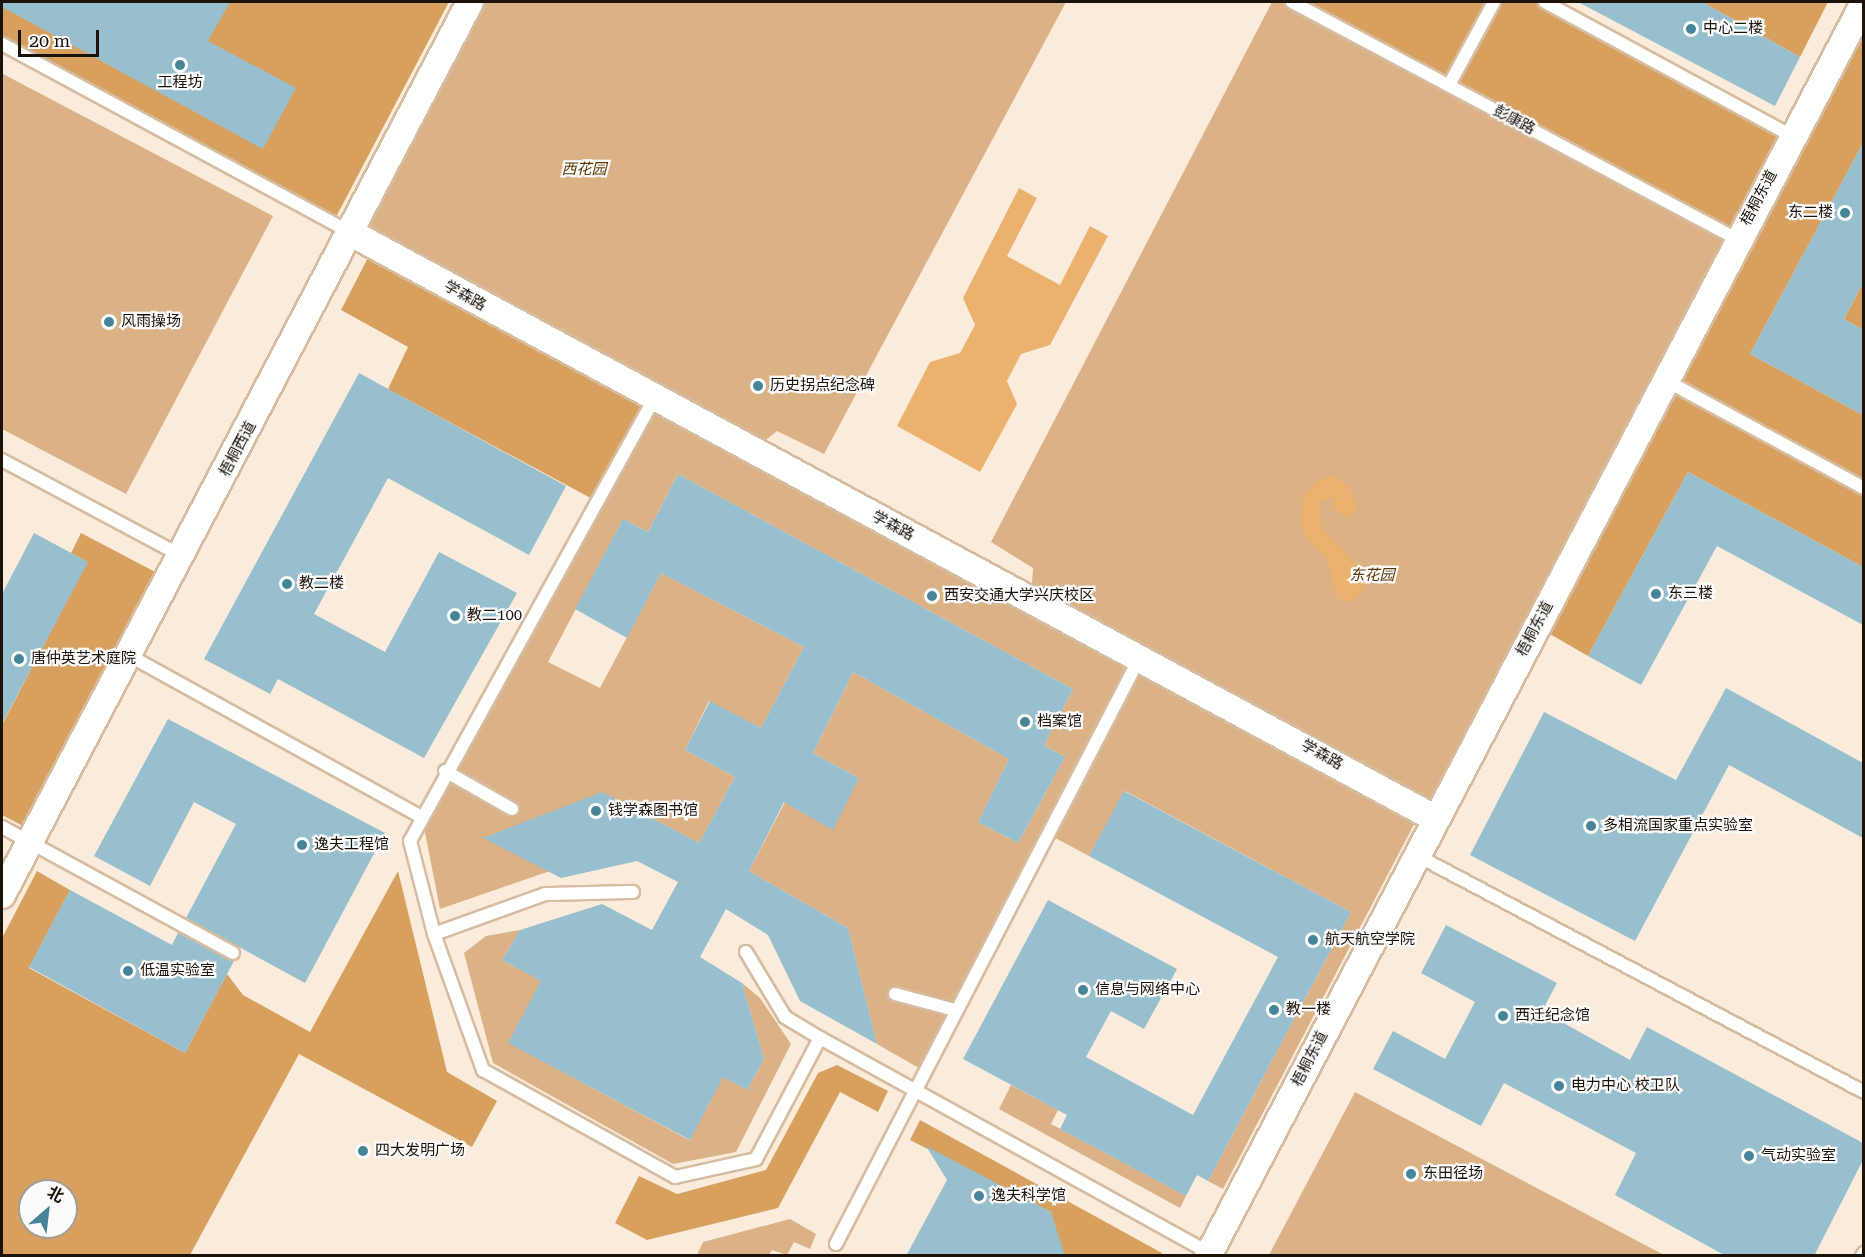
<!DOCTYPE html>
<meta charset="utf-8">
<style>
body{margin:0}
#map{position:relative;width:1865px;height:1257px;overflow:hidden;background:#fbebdb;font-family:"Roboto Serif","Noto Sans SC",serif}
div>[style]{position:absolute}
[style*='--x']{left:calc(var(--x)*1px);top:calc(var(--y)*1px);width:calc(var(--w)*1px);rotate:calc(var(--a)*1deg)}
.green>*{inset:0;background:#dbb286}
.forest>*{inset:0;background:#d8a05e}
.water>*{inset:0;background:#ebb16f}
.building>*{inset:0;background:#97bfcd}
.roads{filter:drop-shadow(2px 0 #d6bca1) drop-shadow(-2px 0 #d6bca1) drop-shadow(0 2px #d6bca1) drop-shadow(0 -2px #d6bca1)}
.service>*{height:12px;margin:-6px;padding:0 6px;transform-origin:6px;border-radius:6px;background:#fff}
.minor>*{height:26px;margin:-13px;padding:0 13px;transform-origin:13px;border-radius:13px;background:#fff}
.dots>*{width:16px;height:16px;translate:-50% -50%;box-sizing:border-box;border:3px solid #fbfbfb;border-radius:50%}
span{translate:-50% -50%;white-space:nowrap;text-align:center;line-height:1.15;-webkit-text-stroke:4.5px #fbfbfb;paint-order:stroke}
.poi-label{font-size:15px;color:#1b1208}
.left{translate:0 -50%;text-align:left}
.right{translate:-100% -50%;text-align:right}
.street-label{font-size:15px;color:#1b1208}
.park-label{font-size:15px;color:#5c3700;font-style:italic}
.frame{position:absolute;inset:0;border:3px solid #1b1208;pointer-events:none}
.north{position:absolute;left:18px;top:1179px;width:60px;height:60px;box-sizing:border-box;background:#fbfbfb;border:2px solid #a19e9a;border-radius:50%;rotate:28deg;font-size:16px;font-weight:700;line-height:24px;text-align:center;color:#1b1208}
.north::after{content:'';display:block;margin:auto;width:21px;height:27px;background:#468599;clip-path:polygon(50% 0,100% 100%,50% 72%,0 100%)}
.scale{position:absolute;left:18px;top:30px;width:81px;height:27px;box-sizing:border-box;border:3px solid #1b1208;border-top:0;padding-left:8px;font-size:18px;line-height:21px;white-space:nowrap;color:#1b1208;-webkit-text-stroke:4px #fbfbfb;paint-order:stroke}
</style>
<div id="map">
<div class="green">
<i style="clip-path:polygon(470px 2px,1066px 2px,824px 454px,777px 431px,752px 451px,1031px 598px,1033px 568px,991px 542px,1272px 2px,1292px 2px,1737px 239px,1436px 819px,1421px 811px,1223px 1189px,1208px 1181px,1351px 912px,1125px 791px,1089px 856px,1048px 834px,924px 1071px,877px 1044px,848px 928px,749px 871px,785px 802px,859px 778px,813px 753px,853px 672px,1009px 759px,978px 822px,1018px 843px,1065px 757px,1044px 745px,1073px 689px,678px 474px,648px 532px,623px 519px,548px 662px,600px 688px,661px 573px,804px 647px,761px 728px,709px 701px,685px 750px,735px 777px,699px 843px,601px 792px,550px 871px,440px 909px,422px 817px,654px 399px,351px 233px)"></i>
<i style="clip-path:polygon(3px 74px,273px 216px,126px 494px,2px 429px)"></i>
<i style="clip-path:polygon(520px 930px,502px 960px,593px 1008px,509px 1043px,689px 1140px,711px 1100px,676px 1079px,667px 1046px,747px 1090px,764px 1059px,742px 983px,760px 998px,791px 1044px,736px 1152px,673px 1164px,493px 1063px,464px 953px,486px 936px)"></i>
<i style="clip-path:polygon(1011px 1085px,1058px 1110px,1051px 1124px,1186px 1196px,1180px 1208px,999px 1109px)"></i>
<i style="clip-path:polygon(1355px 1092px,1664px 1255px,1269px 1255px)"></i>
<i style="clip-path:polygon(790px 1219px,816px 1234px,810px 1249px,794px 1242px,787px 1255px,772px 1250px,769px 1255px,697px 1255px,703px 1242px)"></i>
</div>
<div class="forest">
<i style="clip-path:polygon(2px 2px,449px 2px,336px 217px,2px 38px)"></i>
<i style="clip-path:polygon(1292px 2px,1545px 2px,1792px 136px,1737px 239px)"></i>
<i style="clip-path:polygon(1702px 2px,1828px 2px,1800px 57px)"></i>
<i style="clip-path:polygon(1863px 3px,1863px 143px,1750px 354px,1863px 415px,1863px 567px,1688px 472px,1588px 656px,1536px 626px)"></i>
<i style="clip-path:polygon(374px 246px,654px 399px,598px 502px,388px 389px,408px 347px,341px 310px)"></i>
<i style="clip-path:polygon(1863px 283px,1863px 330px,1844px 319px)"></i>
<i style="clip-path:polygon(81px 533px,159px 574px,25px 827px,2px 815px,2px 725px,87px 562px,71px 553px)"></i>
<i style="clip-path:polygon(evenodd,37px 871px,70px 890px,29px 968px,185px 1053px,227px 974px,243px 995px,310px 1032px,398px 871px,447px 1072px,497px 1101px,472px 1147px,299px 1054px,190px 1255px,2px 1256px,2px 938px,37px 871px,30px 1191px,66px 1191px,66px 1227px,30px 1227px,30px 1191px)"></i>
<i style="clip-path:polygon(837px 1065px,888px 1091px,878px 1112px,840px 1092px,778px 1208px,647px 1240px,615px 1223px,639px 1176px,677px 1194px,766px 1170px,818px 1073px)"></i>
<i style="clip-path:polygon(920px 1120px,1162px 1253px,1161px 1256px,1060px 1255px,1051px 1212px,910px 1140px)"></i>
</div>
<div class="water">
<i style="clip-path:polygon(1019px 188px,1037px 198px,1007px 256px,1060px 285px,1090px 226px,1108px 236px,1050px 345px,1021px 354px,1007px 381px,1017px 404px,980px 472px,897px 426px,930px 362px,960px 353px,975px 325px,963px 298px)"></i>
<i style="clip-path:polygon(1335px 476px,1349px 487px,1357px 507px,1348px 519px,1333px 507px,1333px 498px,1320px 500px,1321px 527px,1364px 572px,1367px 585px,1352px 603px,1337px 598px,1327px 558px,1305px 538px,1301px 522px,1303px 496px,1319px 479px)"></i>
</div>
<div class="building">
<i style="clip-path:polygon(2px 2px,230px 2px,208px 41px,296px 88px,263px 149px,2px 7px)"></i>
<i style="clip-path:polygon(1578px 2px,1702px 2px,1800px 57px,1775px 106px)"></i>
<i style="clip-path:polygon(1863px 143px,1863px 283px,1844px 319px,1863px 330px,1863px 415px,1750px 354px)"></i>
<i style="clip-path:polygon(359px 373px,566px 486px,529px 555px,388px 478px,314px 614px,385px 652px,439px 552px,517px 593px,424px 758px,278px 679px,270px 694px,204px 659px)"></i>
<i style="clip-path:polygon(1688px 472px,1863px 567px,1863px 625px,1717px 546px,1641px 685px,1588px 656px)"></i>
<i style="clip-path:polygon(678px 474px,1073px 689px,1044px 745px,1065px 757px,1018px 843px,978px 822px,1009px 759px,853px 672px,813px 753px,859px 778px,833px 830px,784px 802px,749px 871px,848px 928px,877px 1044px,800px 1001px,768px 935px,726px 909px,700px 957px,742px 983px,764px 1059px,747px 1090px,723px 1077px,690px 1140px,508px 1043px,541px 981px,502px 960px,520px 930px,602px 904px,652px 930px,678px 882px,637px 861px,561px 878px,483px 838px,602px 792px,699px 843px,735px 777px,685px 750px,710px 701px,761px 728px,804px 647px,661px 573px,627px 638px,575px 609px,623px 519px,648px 532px)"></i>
<i style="clip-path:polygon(34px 533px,88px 562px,2px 724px,2px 594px)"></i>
<i style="clip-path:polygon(1726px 688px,1863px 763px,1863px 838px,1729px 765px,1635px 941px,1470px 855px,1544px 712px,1676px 780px)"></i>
<i style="clip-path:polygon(168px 719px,385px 833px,305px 983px,186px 918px,236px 824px,194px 802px,150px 886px,94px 856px)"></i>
<i style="clip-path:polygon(1124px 791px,1351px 912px,1208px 1181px,1197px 1175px,1186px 1196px,1060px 1129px,1067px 1115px,963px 1059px,1048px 900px,1177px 969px,1144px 1029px,1111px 1011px,1086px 1057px,1193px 1115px,1278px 957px,1089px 856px)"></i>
<i style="clip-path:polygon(70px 890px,172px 945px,178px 933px,234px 961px,185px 1053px,29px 967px)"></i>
<i style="clip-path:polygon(1446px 925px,1557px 983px,1542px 1011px,1630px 1060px,1647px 1027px,1863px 1143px,1863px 1160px,1814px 1256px,1726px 1256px,1615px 1195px,1636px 1153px,1504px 1083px,1481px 1126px,1373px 1069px,1393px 1031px,1445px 1059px,1475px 1002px,1421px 973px)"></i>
<i style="clip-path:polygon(926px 1146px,1051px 1212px,1065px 1256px,906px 1256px,947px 1180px)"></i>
</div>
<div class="roads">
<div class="service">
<i style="--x:1292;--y:2;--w:504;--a:28.04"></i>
<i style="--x:1545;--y:2;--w:281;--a:28.5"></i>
<i style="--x:2;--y:44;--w:397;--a:28.4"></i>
<i style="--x:1449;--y:85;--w:94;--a:-61.5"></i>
<i style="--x:1665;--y:380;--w:226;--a:28.5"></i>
<i style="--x:654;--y:399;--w:505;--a:118.9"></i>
<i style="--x:410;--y:841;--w:96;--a:75.5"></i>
<i style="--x:434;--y:934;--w:145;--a:70.2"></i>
<i style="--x:483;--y:1070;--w:220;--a:29.1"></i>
<i style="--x:675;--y:1177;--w:83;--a:-12.5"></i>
<i style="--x:756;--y:1159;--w:137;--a:-62.1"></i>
<i style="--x:820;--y:1038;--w:445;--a:28.9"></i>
<i style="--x:2;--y:460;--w:204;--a:28.1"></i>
<i style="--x:128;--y:655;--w:336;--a:28.9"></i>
<i style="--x:445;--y:771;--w:77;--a:29.6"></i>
<i style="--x:2;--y:827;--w:263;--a:28.6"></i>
<i style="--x:1416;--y:855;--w:507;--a:27.88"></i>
<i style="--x:434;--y:934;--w:118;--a:-19.8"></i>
<i style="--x:545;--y:894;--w:88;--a:-1.3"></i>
<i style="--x:746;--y:952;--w:76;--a:59"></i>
<i style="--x:785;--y:1017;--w:41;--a:31"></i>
<i style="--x:895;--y:994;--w:62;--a:14.9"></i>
<i style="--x:836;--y:1244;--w:661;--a:-62.62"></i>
<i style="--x:1862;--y:1256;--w:4;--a:-56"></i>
</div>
<div class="minor">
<i style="--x:351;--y:233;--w:1233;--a:28.37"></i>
<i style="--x:2;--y:895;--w:1008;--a:-62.34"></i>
<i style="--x:1208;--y:1256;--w:1414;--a:-62.37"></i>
</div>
</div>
<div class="dots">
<i style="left:1691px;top:29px;background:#468599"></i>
<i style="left:180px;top:65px;background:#468599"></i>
<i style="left:1845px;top:213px;background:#468599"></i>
<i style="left:109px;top:322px;background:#468599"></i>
<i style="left:758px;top:386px;background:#468599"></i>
<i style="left:287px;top:584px;background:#468599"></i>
<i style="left:1656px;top:594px;background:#468599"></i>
<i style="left:932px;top:596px;background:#468599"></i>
<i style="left:455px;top:616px;background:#468599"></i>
<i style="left:19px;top:659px;background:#468599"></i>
<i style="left:1025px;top:722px;background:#468599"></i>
<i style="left:596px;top:811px;background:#468599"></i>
<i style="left:1591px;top:826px;background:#468599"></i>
<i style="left:302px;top:845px;background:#468599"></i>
<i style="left:1313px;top:940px;background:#468599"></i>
<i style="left:128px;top:971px;background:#468599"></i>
<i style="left:1083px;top:990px;background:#468599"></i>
<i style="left:1274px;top:1010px;background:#468599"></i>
<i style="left:1503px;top:1016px;background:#468599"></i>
<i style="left:1559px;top:1086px;background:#468599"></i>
<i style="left:363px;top:1151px;background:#468599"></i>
<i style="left:1749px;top:1156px;background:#468599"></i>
<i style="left:1411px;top:1174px;background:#468599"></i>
<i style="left:979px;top:1196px;background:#468599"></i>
</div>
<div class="poi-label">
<span class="left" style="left:1703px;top:29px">中心二楼</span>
<span style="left:180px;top:83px">工程坊</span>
<span class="right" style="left:1833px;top:213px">东二楼</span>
<span class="left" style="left:121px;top:322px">风雨操场</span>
<span class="left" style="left:770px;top:386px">历史拐点纪念碑</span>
<span class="left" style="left:299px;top:584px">教二楼</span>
<span class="left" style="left:1668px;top:594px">东三楼</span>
<span class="left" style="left:944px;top:596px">西安交通大学兴庆校区</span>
<span class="left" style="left:467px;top:616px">教二100</span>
<span class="left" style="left:31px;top:659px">唐仲英艺术庭院</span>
<span class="left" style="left:1037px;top:722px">档案馆</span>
<span class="left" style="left:608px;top:811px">钱学森图书馆</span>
<span class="left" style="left:1603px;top:826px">多相流国家重点实验室</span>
<span class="left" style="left:314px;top:845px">逸夫工程馆</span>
<span class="left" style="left:1325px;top:940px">航天航空学院</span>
<span class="left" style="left:140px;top:971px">低温实验室</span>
<span class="left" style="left:1095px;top:990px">信息与网络中心</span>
<span class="left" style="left:1286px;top:1010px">教一楼</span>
<span class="left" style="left:1515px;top:1016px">西迁纪念馆</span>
<span class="left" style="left:1571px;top:1086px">电力中心 校卫队</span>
<span class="left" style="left:375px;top:1151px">四大发明广场</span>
<span class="left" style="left:1761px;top:1156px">气动实验室</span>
<span class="left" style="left:1423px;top:1174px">东田径场</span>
<span class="left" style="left:991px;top:1196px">逸夫科学馆</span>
</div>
<div class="street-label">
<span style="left:1514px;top:120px;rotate:28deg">彭康路</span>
<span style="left:1759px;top:198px;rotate:-62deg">梧桐东道</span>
<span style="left:465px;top:296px;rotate:29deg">学森路</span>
<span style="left:238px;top:449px;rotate:-62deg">梧桐西道</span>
<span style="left:893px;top:526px;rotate:28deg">学森路</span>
<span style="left:1535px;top:629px;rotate:-62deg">梧桐东道</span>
<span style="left:1322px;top:755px;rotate:29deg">学森路</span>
<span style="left:1310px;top:1059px;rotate:-63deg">梧桐东道</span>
</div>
<div class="park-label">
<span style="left:584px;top:170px">西花园</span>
<span style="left:1372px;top:576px">东花园</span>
</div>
<div class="frame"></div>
<div class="north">北</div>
<div class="scale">20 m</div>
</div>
